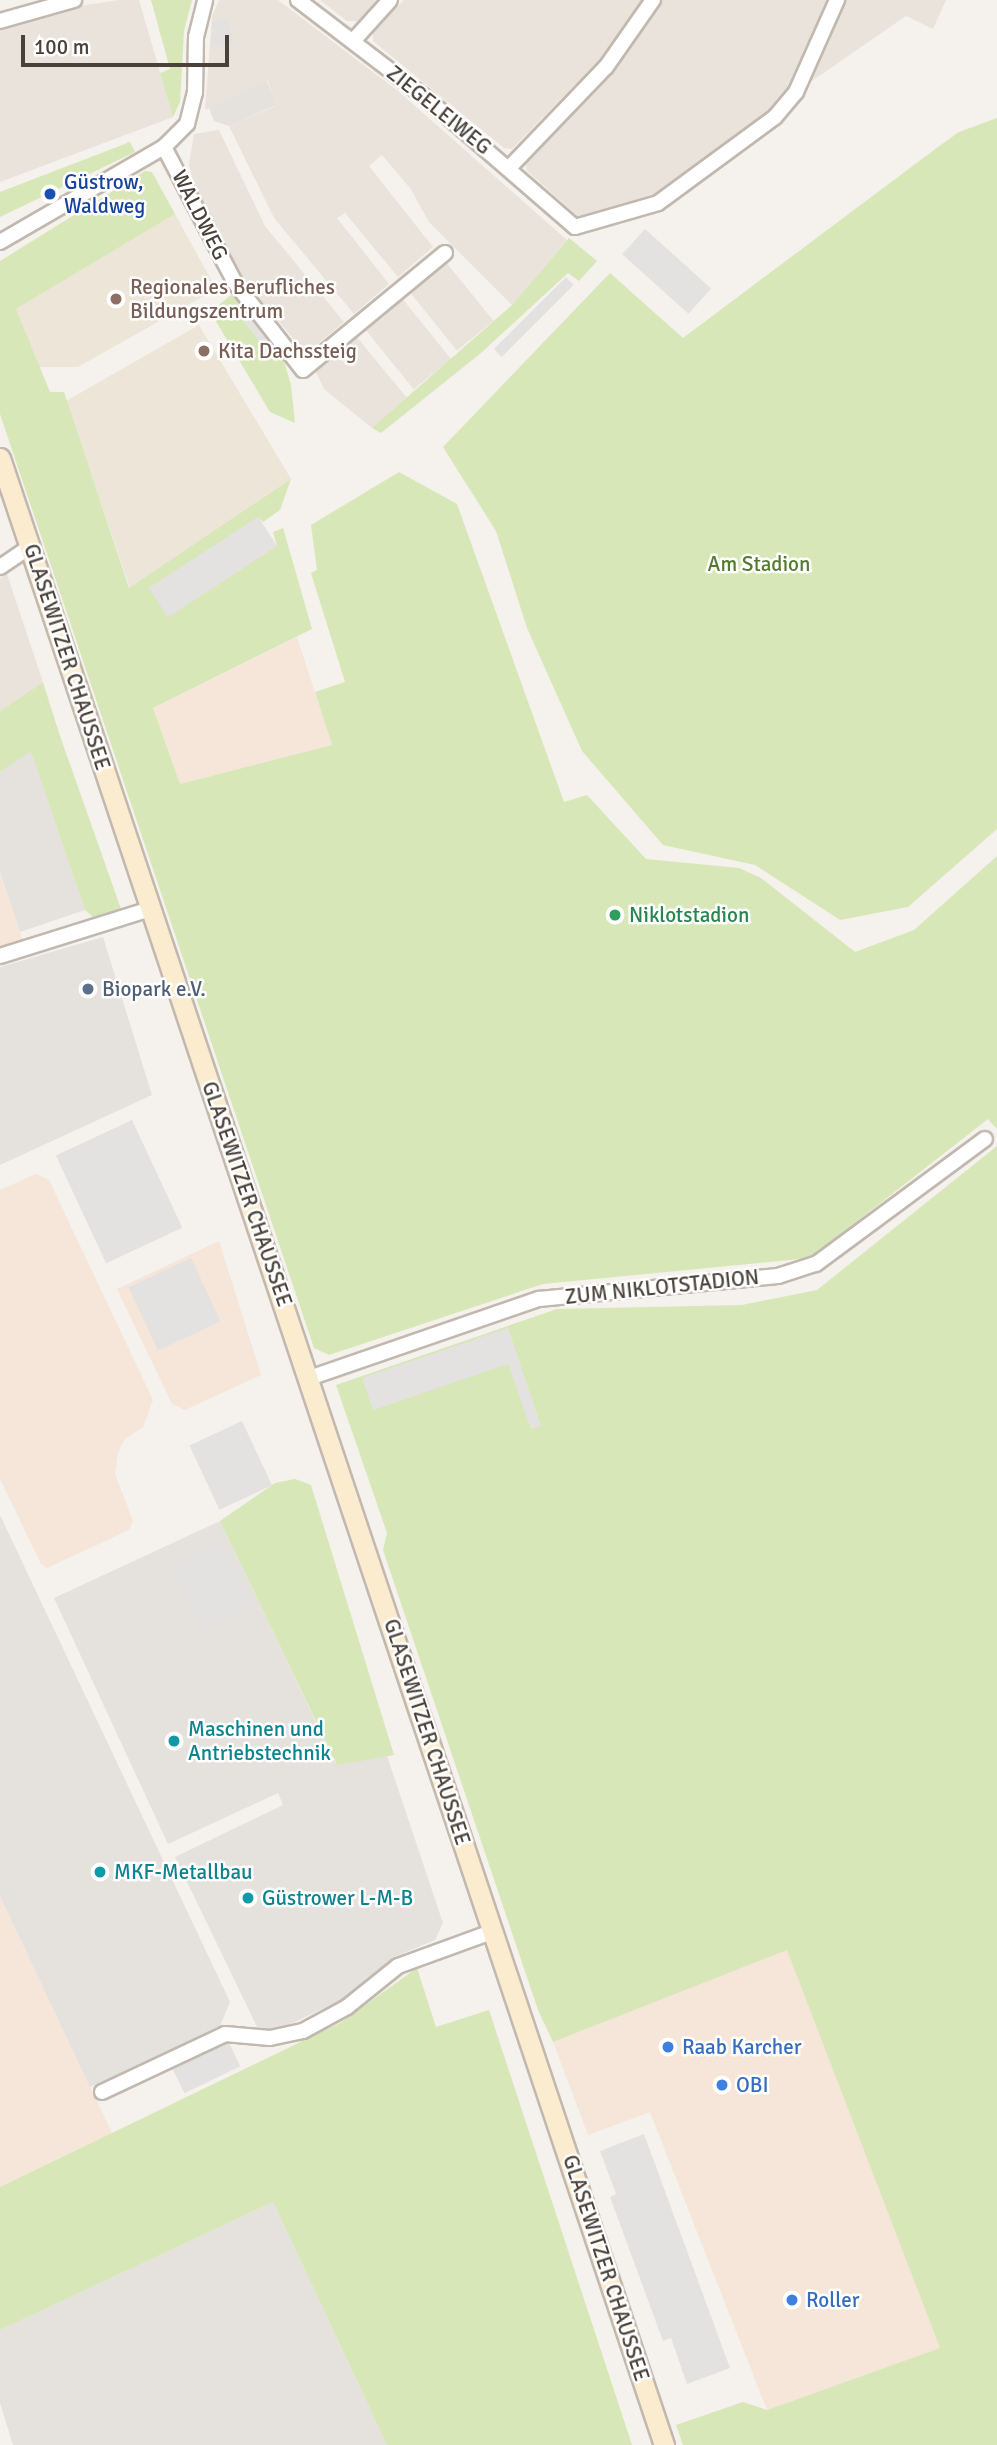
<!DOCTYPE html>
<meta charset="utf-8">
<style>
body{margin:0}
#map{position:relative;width:997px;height:2445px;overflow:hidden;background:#f5f1ec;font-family:Signika,sans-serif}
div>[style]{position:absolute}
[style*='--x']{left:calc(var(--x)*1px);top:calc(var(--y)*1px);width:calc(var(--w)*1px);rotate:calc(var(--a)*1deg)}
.residential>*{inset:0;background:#e9e3db;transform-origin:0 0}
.commercial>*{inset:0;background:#f5e6d9}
.industrial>*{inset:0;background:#e5e1dd}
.education>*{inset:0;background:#ede5d7}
.green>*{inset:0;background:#d7e7b8}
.parking>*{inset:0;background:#e4e2e0;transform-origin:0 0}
.roads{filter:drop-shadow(2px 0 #c1b8af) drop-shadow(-2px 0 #c1b8af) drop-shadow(0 2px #c1b8af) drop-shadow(0 -2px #c1b8af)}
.street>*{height:14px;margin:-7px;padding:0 7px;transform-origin:7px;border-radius:7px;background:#fff}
.secondary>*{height:19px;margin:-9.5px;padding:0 9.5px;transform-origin:9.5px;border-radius:9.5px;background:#fceccf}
.dots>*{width:19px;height:19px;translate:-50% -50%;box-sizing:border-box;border:4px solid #fff;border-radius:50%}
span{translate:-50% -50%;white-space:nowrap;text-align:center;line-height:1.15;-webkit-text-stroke:5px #fff;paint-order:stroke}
.street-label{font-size:21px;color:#4a423a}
.transit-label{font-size:21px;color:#164399}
.left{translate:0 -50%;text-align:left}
.education-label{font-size:21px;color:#785e54}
.park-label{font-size:21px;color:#547a2f}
.leisure-label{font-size:21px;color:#27864d}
.service-label{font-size:21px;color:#4e5e75}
.culture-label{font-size:21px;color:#0d838f}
.shop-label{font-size:21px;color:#366cbe}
.scale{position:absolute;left:21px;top:35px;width:208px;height:32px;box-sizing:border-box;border:4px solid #4a423a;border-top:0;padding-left:9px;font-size:21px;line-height:24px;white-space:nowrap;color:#4a423a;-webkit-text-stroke:5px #fff;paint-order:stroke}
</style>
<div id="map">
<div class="residential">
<div style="clip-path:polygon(119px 0,139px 0,173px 117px,0 182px,0 28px,73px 7px)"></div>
<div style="clip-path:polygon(219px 0,278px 0,398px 91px,567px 240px,512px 305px,429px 222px,410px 188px,382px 155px,369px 166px,433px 247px,398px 277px,345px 213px,337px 218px,389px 284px,354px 314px,274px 218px,229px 126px,275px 106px,268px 81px,205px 110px,212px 17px)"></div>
<div style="clip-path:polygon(320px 0,377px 0,358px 21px,347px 21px)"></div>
<div style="clip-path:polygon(404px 0,643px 0,599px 60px,512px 149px,504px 148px,373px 41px,373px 32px)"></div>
<div style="clip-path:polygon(663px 0,830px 0,790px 91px,778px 107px,651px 197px,580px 218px,527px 171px,526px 164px,609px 76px)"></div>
<div style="clip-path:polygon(845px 0,946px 0,933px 29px,906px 16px,809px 83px)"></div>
<div style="clip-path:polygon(219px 130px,265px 226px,344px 322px,306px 354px,241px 276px,194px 186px,189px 164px,194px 134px)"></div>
<div style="left:445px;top:261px;width:77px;height:47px;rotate:51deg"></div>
<div style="left:400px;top:296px;width:81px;height:48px;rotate:51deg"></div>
<div style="clip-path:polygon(355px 335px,407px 398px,372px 428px,324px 389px,314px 368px)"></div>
<div style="clip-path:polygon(7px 574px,43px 682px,0 711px,0 579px)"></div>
</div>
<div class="commercial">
<div style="clip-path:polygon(297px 637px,332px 745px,180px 784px,153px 708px)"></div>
<div style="clip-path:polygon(0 873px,23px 941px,0 948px)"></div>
<div style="clip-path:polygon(36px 1174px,49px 1180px,153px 1400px,143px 1427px,124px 1440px,118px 1453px,115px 1474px,133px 1521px,129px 1530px,47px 1568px,41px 1564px,0 1479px,0 1190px)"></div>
<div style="clip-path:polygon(219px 1241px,261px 1375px,185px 1410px,172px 1404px,117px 1289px)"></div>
<div style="clip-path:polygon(0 1896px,112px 2133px,0 2187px)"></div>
<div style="clip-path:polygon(787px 1949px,940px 2348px,767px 2410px,650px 2112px,588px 2135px,553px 2042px)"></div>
</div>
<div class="industrial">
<div style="clip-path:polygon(267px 81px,276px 105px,229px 126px,214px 121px,209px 108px)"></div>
<div style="clip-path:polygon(31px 750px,85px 910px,20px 932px,0 872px,0 772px)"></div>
<div style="clip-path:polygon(103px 937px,152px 1095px,0 1165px,0 967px)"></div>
<div style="clip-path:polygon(0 1515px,230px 2002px,220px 2026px,90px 2087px,0 1896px)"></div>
<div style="clip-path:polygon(220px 1521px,336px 1764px,387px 1756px,443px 1923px,435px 1940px,394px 1957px,349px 1996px,280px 2029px,259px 2031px,175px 1857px,283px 1805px,278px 1793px,168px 1844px,54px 1598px)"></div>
<div style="clip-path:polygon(273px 2202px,387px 2445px,13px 2445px,0 2403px,0 2330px)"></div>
</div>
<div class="education">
<div style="clip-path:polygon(175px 214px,216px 289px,78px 367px,39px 367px,16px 309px)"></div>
<div style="clip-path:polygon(199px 325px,291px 479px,130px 588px,66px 401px)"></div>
</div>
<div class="green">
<div style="clip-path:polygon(151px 0,192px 0,184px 31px,180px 102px,173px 117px,160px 73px,170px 69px)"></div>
<div style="clip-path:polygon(997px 118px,997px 829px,908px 907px,840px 920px,755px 865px,663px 845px,582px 751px,527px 628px,496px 531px,443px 447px,610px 273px,683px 338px,938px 147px,959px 132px)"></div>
<div style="clip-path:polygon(130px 142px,135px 152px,0 217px,0 192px)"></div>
<div style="clip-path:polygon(145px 171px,152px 172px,175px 214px,16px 309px,50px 392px,64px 392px,129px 588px,291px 479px,280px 510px,263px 522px,258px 517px,277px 546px,273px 532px,283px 528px,312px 629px,153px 708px,180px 784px,332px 745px,315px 692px,345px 682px,311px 573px,317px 570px,311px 525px,399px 472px,457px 504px,564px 802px,587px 795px,646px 859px,739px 868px,761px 878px,855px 952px,914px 930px,997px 856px,997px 1129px,988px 1119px,810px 1258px,543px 1284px,329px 1355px,314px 1348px,0 414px,0 261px)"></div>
<div style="clip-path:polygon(569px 238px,597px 261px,579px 281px,568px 273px,481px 353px,381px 433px,372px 428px,512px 305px)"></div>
<div style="clip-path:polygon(231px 295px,242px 302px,234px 309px,272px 356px,281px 351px,291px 385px,295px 423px,270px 412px,214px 318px,215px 308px)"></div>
<div style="clip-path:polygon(43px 682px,59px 733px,121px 909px,93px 917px,85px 910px,31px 751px,0 772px,0 711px)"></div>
<div style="clip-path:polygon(997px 1146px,997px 2445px,683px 2445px,676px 2425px,743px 2402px,767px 2410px,940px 2348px,787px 1950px,553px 2042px,538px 2010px,383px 1550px,387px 1533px,336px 1385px,557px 1309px,742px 1305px,817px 1290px)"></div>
<div style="clip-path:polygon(295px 1479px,311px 1485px,394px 1755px,337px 1765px,220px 1521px,275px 1483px)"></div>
<div style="clip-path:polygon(417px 1968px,436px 2027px,489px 2010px,632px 2445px,387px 2445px,273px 2202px,0 2330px,0 2187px,340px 2023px)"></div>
</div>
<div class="parking">
<div style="clip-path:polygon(227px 18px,234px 43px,210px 49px,213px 22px)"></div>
<div style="left:645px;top:229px;width:89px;height:34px;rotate:42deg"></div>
<div style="left:566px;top:277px;width:11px;height:102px;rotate:45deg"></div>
<div style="left:243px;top:302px;width:61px;height:11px;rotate:52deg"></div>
<div style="left:258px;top:517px;width:35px;height:130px;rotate:57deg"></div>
<div style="left:132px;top:1120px;width:119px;height:84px;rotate:65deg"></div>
<div style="left:191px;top:1258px;width:70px;height:69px;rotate:65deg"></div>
<div style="clip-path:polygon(508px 1328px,541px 1426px,531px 1429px,508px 1364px,373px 1410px,362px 1378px)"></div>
<div style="left:242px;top:1421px;width:71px;height:58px;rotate:65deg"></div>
<div style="left:224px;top:1542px;width:70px;height:57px;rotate:65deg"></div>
<div style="left:228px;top:2041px;width:28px;height:62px;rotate:64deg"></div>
<div style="clip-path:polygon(644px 2134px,730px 2368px,687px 2384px,671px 2338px,663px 2341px,610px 2197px,616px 2194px,600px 2151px)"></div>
</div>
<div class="roads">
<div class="street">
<div style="--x:298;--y:0;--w:161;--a:37.4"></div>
<div style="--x:426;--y:98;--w:197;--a:40.9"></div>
<div style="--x:575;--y:227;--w:86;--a:-16.1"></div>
<div style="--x:658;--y:203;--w:145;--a:-36.3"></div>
<div style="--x:775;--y:117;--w:33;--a:-50"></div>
<div style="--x:796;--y:92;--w:101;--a:-66"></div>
<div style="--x:0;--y:21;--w:77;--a:-15.8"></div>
<div style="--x:353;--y:41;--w:55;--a:-47.9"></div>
<div style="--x:164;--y:147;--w:153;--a:62.4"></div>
<div style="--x:235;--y:283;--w:110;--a:52"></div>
<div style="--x:303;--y:370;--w:184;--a:-39.5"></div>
<div style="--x:509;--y:168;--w:140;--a:-46.2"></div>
<div style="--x:606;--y:67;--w:82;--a:-55"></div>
<div style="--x:0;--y:242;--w:190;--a:-30.1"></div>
<div style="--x:164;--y:147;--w:33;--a:-45"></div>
<div style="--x:187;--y:124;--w:32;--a:-76"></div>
<div style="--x:195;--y:93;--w:56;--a:-89"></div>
<div style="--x:196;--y:37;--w:38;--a:-76"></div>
<div style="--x:0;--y:567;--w:37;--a:-34"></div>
<div style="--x:0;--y:956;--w:157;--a:-17.4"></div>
<div style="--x:309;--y:1378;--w:243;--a:-19"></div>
<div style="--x:539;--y:1299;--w:240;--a:-5.5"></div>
<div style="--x:778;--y:1276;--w:40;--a:-18"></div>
<div style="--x:816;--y:1264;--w:210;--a:-36.5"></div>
<div style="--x:102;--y:2092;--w:136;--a:-25.2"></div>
<div style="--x:225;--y:2034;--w:45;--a:5.1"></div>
<div style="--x:270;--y:2038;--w:34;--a:-12"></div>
<div style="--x:303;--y:2031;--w:50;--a:-28.6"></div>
<div style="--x:347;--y:2007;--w:65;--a:-38.8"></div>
<div style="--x:398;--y:1966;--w:102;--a:-20"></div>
</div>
<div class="secondary">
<div style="--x:0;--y:458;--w:2095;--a:71.52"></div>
</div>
</div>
<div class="dots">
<div style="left:50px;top:194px;background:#1a4fb4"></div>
<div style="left:116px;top:299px;background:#8d6e63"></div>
<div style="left:204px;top:351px;background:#8d6e63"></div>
<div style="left:615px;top:915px;background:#2e9e5b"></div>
<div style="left:88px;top:989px;background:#5c6f8a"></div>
<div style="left:174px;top:1741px;background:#0f9aa8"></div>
<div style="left:100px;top:1872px;background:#0f9aa8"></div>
<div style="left:248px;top:1898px;background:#0f9aa8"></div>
<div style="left:668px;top:2047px;background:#3f7fe0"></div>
<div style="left:722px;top:2085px;background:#3f7fe0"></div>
<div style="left:792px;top:2300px;background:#3f7fe0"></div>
</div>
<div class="street-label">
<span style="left:439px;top:110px;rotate:39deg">ZIEGELEIWEG</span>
<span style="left:200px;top:215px;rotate:63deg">WALDWEG</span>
<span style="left:67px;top:657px;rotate:72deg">GLASEWITZER CHAUSSEE</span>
<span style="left:247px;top:1194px;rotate:71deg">GLASEWITZER CHAUSSEE</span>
<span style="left:662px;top:1287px;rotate:-6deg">ZUM NIKLOTSTADION</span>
<span style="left:427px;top:1732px;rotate:72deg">GLASEWITZER CHAUSSEE</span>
<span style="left:606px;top:2268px;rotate:72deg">GLASEWITZER CHAUSSEE</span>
</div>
<div class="transit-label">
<span class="left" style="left:64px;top:194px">Güstrow,<br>Waldweg</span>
</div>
<div class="education-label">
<span class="left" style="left:130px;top:299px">Regionales Berufliches<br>Bildungszentrum</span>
<span class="left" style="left:218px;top:351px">Kita Dachssteig</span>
</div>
<div class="park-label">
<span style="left:759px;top:564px">Am Stadion</span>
</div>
<div class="leisure-label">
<span class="left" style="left:629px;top:915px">Niklotstadion</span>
</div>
<div class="service-label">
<span class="left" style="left:102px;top:989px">Biopark e.V.</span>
</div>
<div class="culture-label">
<span class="left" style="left:188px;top:1741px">Maschinen und<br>Antriebstechnik</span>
<span class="left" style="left:114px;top:1872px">MKF-Metallbau</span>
<span class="left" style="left:262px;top:1898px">Güstrower L-M-B</span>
</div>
<div class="shop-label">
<span class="left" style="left:682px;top:2047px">Raab Karcher</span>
<span class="left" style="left:736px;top:2085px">OBI</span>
<span class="left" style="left:806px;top:2300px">Roller</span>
</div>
<div class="scale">100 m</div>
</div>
